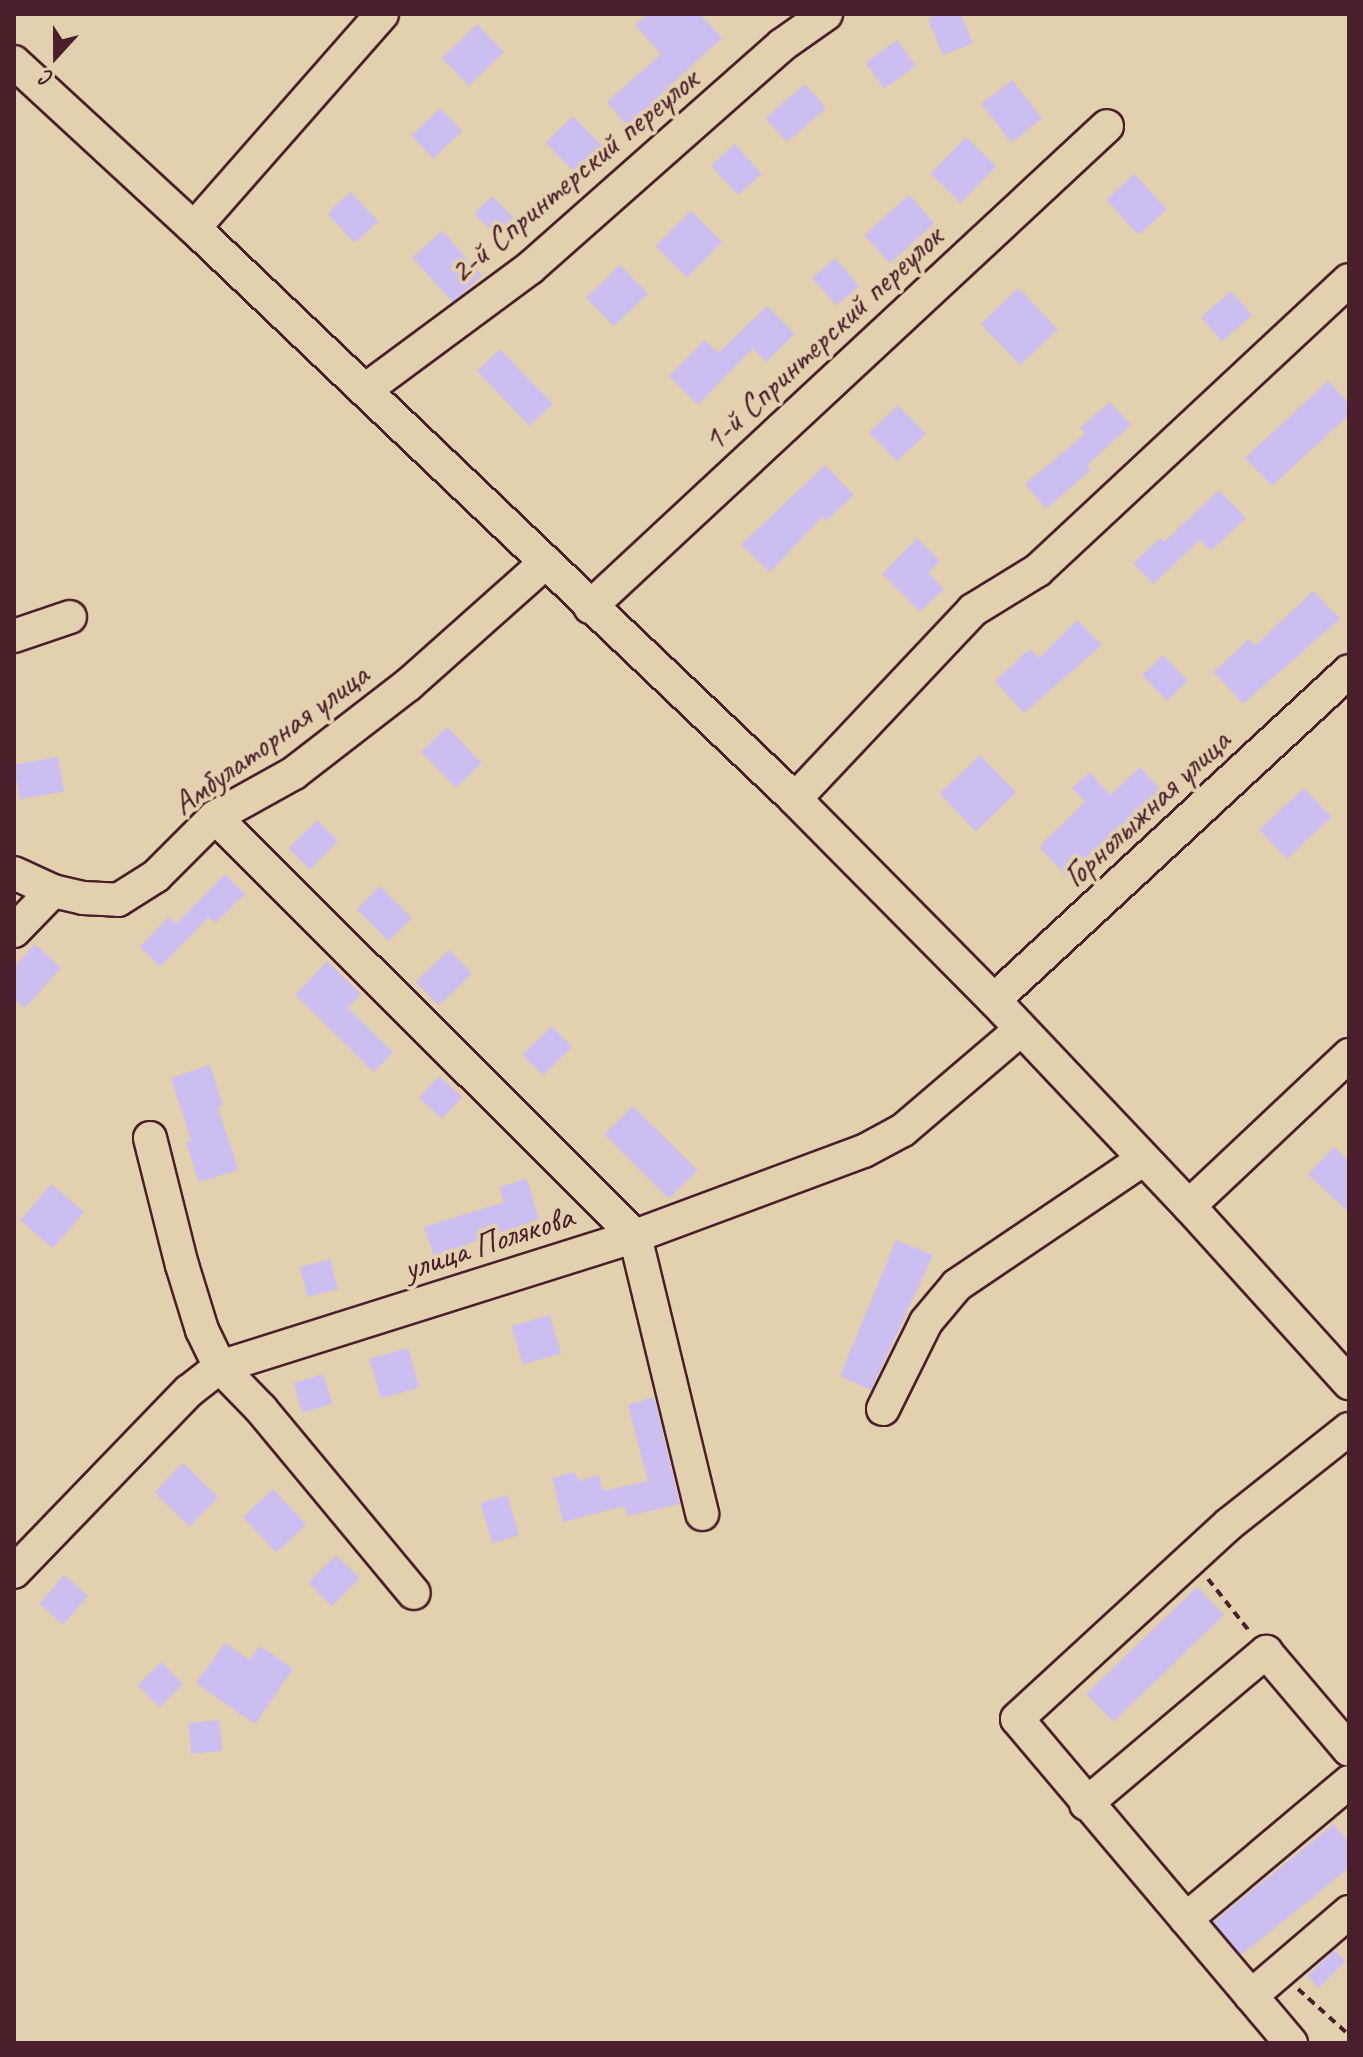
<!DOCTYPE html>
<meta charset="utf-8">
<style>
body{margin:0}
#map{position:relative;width:1363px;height:2057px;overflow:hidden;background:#e3d0ae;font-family:Caveat,sans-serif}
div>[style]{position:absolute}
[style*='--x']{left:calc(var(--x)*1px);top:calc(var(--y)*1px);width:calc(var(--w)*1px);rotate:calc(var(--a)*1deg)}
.building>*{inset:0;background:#ccbef0;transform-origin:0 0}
.path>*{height:4px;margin-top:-2px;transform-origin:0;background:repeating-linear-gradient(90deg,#4a1f2b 0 8px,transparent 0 14px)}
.roads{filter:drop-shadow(2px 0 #4a1f2b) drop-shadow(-2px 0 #4a1f2b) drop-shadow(0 2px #4a1f2b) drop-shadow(0 -2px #4a1f2b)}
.minor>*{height:32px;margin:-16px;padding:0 16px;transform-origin:16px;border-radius:16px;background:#e3d0ae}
span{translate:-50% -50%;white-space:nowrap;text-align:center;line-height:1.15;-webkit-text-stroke:8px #e3d0ae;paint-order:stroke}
.street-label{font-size:34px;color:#4a1f2b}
.frame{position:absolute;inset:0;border:16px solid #4a1f2b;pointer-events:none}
.north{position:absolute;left:16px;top:16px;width:80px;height:80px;-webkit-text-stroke:6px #e3d0ae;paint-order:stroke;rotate:201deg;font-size:22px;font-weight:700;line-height:32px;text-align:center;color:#4a1f2b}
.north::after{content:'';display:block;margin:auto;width:28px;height:36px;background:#4a1f2b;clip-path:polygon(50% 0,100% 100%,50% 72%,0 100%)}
</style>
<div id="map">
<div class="building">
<div style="clip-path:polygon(647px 14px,700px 14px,722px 38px,659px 96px,663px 100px,630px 129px,607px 102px,661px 54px,635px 25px)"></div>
<div style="clip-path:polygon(939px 14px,961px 14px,973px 43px,943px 55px,928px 19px)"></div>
<div style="left:477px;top:24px;width:39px;height:49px;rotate:46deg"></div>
<div style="left:897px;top:40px;width:32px;height:39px;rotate:54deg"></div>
<div style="left:1012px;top:80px;width:49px;height:39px;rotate:52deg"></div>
<div style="left:805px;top:84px;width:32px;height:52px;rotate:49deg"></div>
<div style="left:440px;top:108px;width:32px;height:40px;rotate:46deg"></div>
<div style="left:573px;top:116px;width:46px;height:38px;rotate:46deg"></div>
<div style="left:966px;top:137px;width:42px;height:51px;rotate:44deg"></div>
<div style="left:735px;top:144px;width:40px;height:32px;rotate:48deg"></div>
<div style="left:1134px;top:174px;width:48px;height:38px;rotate:47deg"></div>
<div style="left:351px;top:192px;width:40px;height:32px;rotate:47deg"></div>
<div style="left:909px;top:195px;width:38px;height:60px;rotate:48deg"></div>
<div style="left:492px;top:196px;width:31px;height:25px;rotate:45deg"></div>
<div style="left:691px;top:211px;width:44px;height:50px;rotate:45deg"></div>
<div style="left:442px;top:231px;width:60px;height:40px;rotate:48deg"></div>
<div style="left:835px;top:258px;width:37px;height:30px;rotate:49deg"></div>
<div style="left:620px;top:265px;width:40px;height:47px;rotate:46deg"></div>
<div style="left:1018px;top:288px;width:57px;height:52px;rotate:46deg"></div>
<div style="left:1231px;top:291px;width:32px;height:40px;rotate:49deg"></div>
<div style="clip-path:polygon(767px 306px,795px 334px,766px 362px,753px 348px,698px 405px,669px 376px,705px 340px,718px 353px)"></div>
<div style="left:500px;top:349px;width:76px;height:32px;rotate:46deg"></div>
<div style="clip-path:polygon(1328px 381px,1349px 403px,1349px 415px,1272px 486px,1245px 458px)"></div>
<div style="clip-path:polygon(1110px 402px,1131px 425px,1087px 465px,1091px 470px,1046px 509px,1025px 484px,1085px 434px,1080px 428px)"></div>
<div style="left:898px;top:405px;width:40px;height:40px;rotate:46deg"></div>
<div style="clip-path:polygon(825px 465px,854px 495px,826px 521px,822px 517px,770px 572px,741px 545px)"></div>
<div style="clip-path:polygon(1219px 490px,1246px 518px,1211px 551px,1200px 540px,1153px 584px,1133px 563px,1160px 538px,1164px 542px)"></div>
<div style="clip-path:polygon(917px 538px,940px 561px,928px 573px,944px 589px,920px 612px,882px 574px)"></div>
<div style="clip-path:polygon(1313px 591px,1340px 619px,1243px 704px,1214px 672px,1249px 639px,1255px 646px)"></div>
<div style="clip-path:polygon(1077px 620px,1102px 645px,1024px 713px,995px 681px,1030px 649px,1039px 658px)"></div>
<div style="left:1163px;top:655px;width:36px;height:29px;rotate:46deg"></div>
<div style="left:447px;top:727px;width:50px;height:36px;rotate:46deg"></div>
<div style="left:980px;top:755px;width:52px;height:56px;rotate:46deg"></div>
<div style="left:58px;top:757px;width:35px;height:45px;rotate:80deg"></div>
<div style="clip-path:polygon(1140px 767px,1161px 790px,1066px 876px,1039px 847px,1085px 802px,1072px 788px,1090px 772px,1110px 795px)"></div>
<div style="left:1304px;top:788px;width:40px;height:61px;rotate:47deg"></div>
<div style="left:317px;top:820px;width:30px;height:40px;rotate:45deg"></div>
<div style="clip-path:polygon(225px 874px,245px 894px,215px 923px,209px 917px,160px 967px,140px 947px,169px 917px,176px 924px)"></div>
<div style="left:380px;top:886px;width:45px;height:33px;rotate:45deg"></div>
<div style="clip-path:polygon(35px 944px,61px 968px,25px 1008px,14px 999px,14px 967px)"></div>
<div style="left:449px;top:950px;width:33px;height:46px;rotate:46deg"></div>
<div style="clip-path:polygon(327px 961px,361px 994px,348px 1008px,393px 1052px,374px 1072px,295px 995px)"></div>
<div style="left:552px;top:1026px;width:29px;height:41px;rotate:46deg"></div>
<div style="clip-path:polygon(210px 1065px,223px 1105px,218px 1107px,238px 1170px,199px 1182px,186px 1142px,191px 1141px,171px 1078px)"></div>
<div style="left:439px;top:1076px;width:31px;height:30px;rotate:42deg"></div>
<div style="left:633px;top:1106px;width:91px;height:40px;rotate:45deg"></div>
<div style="clip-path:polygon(1334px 1147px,1349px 1161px,1349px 1213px,1308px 1174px)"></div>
<div style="clip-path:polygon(527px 1179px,539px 1219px,434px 1256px,424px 1227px,504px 1202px,500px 1187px)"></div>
<div style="left:51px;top:1184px;width:43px;height:48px;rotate:40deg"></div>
<div style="clip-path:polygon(896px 1240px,933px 1255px,871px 1390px,840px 1376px)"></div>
<div style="left:330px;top:1259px;width:31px;height:31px;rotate:75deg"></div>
<div style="left:550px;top:1315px;width:40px;height:40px;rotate:74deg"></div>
<div style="left:408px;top:1348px;width:41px;height:40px;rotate:74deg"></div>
<div style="left:323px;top:1374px;width:31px;height:31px;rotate:73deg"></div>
<div style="clip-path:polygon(654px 1397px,680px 1504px,627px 1516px,625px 1506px,563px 1522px,552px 1478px,575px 1472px,578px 1481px,599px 1475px,603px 1491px,648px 1481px,628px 1405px)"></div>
<div style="left:183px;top:1463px;width:49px;height:41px;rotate:44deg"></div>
<div style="left:273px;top:1489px;width:49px;height:41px;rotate:47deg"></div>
<div style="left:507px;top:1495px;width:42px;height:28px;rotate:73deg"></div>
<div style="left:336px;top:1555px;width:33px;height:39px;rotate:45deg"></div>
<div style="left:64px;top:1575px;width:32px;height:38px;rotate:41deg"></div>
<div style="left:1197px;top:1587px;width:39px;height:154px;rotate:46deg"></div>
<div style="clip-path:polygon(225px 1643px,250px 1660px,260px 1646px,293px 1669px,255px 1724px,196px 1683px)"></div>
<div style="left:161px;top:1662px;width:31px;height:33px;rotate:45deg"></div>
<div style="left:219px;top:1720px;width:31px;height:31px;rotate:84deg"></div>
<div style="clip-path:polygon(1334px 1824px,1349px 1843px,1349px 1868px,1241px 1955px,1213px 1922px)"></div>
<div style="left:1334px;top:1950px;width:16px;height:38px;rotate:45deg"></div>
</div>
<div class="path">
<div style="--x:1208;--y:1579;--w:68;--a:51.6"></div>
<div style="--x:1298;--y:1989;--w:69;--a:42"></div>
</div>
<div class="roads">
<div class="minor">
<div style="--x:14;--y:62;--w:245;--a:42.7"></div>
<div style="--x:194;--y:228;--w:829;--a:43.53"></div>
<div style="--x:795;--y:799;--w:283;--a:45.3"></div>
<div style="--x:994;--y:1000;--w:284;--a:46.6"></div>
<div style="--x:1189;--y:1206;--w:239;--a:47.9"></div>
<div style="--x:194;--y:228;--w:285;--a:-48.7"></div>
<div style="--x:365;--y:390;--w:205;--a:-36.5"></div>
<div style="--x:530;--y:268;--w:337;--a:-41.5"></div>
<div style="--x:782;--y:45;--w:54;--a:-35.2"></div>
<div style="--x:590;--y:607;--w:706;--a:-42.93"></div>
<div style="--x:14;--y:636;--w:59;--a:-18.7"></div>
<div style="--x:795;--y:799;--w:260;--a:-46.7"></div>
<div style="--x:973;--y:610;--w:76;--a:-31.6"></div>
<div style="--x:1038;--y:570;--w:425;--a:-43"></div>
<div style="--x:215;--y:817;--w:593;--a:44.93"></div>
<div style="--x:635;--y:1236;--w:286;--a:76.4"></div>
<div style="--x:14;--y:873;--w:43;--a:24.8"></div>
<div style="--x:53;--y:891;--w:31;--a:13"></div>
<div style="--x:83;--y:898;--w:35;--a:3"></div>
<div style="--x:118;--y:900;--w:45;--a:-32.3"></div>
<div style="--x:156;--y:876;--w:83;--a:-45"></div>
<div style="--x:215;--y:817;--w:90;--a:-29.1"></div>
<div style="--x:294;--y:773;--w:144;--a:-37.7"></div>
<div style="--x:408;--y:685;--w:183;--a:-41.7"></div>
<div style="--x:14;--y:931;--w:56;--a:-45.7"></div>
<div style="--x:994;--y:1000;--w:484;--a:-42.8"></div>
<div style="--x:150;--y:1138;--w:131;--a:75.9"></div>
<div style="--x:182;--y:1265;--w:68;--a:72.9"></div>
<div style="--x:202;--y:1330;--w:41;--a:64.1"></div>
<div style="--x:220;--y:1367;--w:59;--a:45.7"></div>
<div style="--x:261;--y:1409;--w:239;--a:50.3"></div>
<div style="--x:1189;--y:1206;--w:220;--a:-43.3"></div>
<div style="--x:883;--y:1409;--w:97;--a:-63.7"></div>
<div style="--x:926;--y:1322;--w:48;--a:-50"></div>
<div style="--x:957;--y:1285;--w:223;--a:-34"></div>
<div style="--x:14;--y:1572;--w:252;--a:-46"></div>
<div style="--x:189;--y:1391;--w:39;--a:-38"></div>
<div style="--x:220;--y:1367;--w:435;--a:-17.5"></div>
<div style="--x:635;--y:1236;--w:244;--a:-20.4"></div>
<div style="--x:864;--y:1151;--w:44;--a:-28.3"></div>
<div style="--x:903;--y:1130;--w:154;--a:-40.5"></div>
<div style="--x:1086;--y:1804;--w:236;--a:-40.2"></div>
<div style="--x:1266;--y:1652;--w:128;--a:49.7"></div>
<div style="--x:1186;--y:1919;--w:213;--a:-40"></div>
<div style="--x:1251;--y:1996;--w:129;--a:-40.6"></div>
<div style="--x:1291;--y:2043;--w:424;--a:-130.2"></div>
<div style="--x:1017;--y:1719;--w:288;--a:-42.6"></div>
<div style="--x:1229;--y:1524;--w:153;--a:-38.4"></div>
</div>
</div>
<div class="street-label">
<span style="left:573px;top:175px;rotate:-40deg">2-й Спринтерский переулок</span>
<span style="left:822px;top:338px;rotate:-43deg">1-й Спринтерский переулок</span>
<span style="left:270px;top:739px;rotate:-36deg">Амбулаторная улица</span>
<span style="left:1146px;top:808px;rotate:-43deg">Горнолыжная улица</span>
<span style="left:488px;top:1242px;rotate:-18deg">улица Полякова</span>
</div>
<div class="frame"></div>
<div class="north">С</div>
</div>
